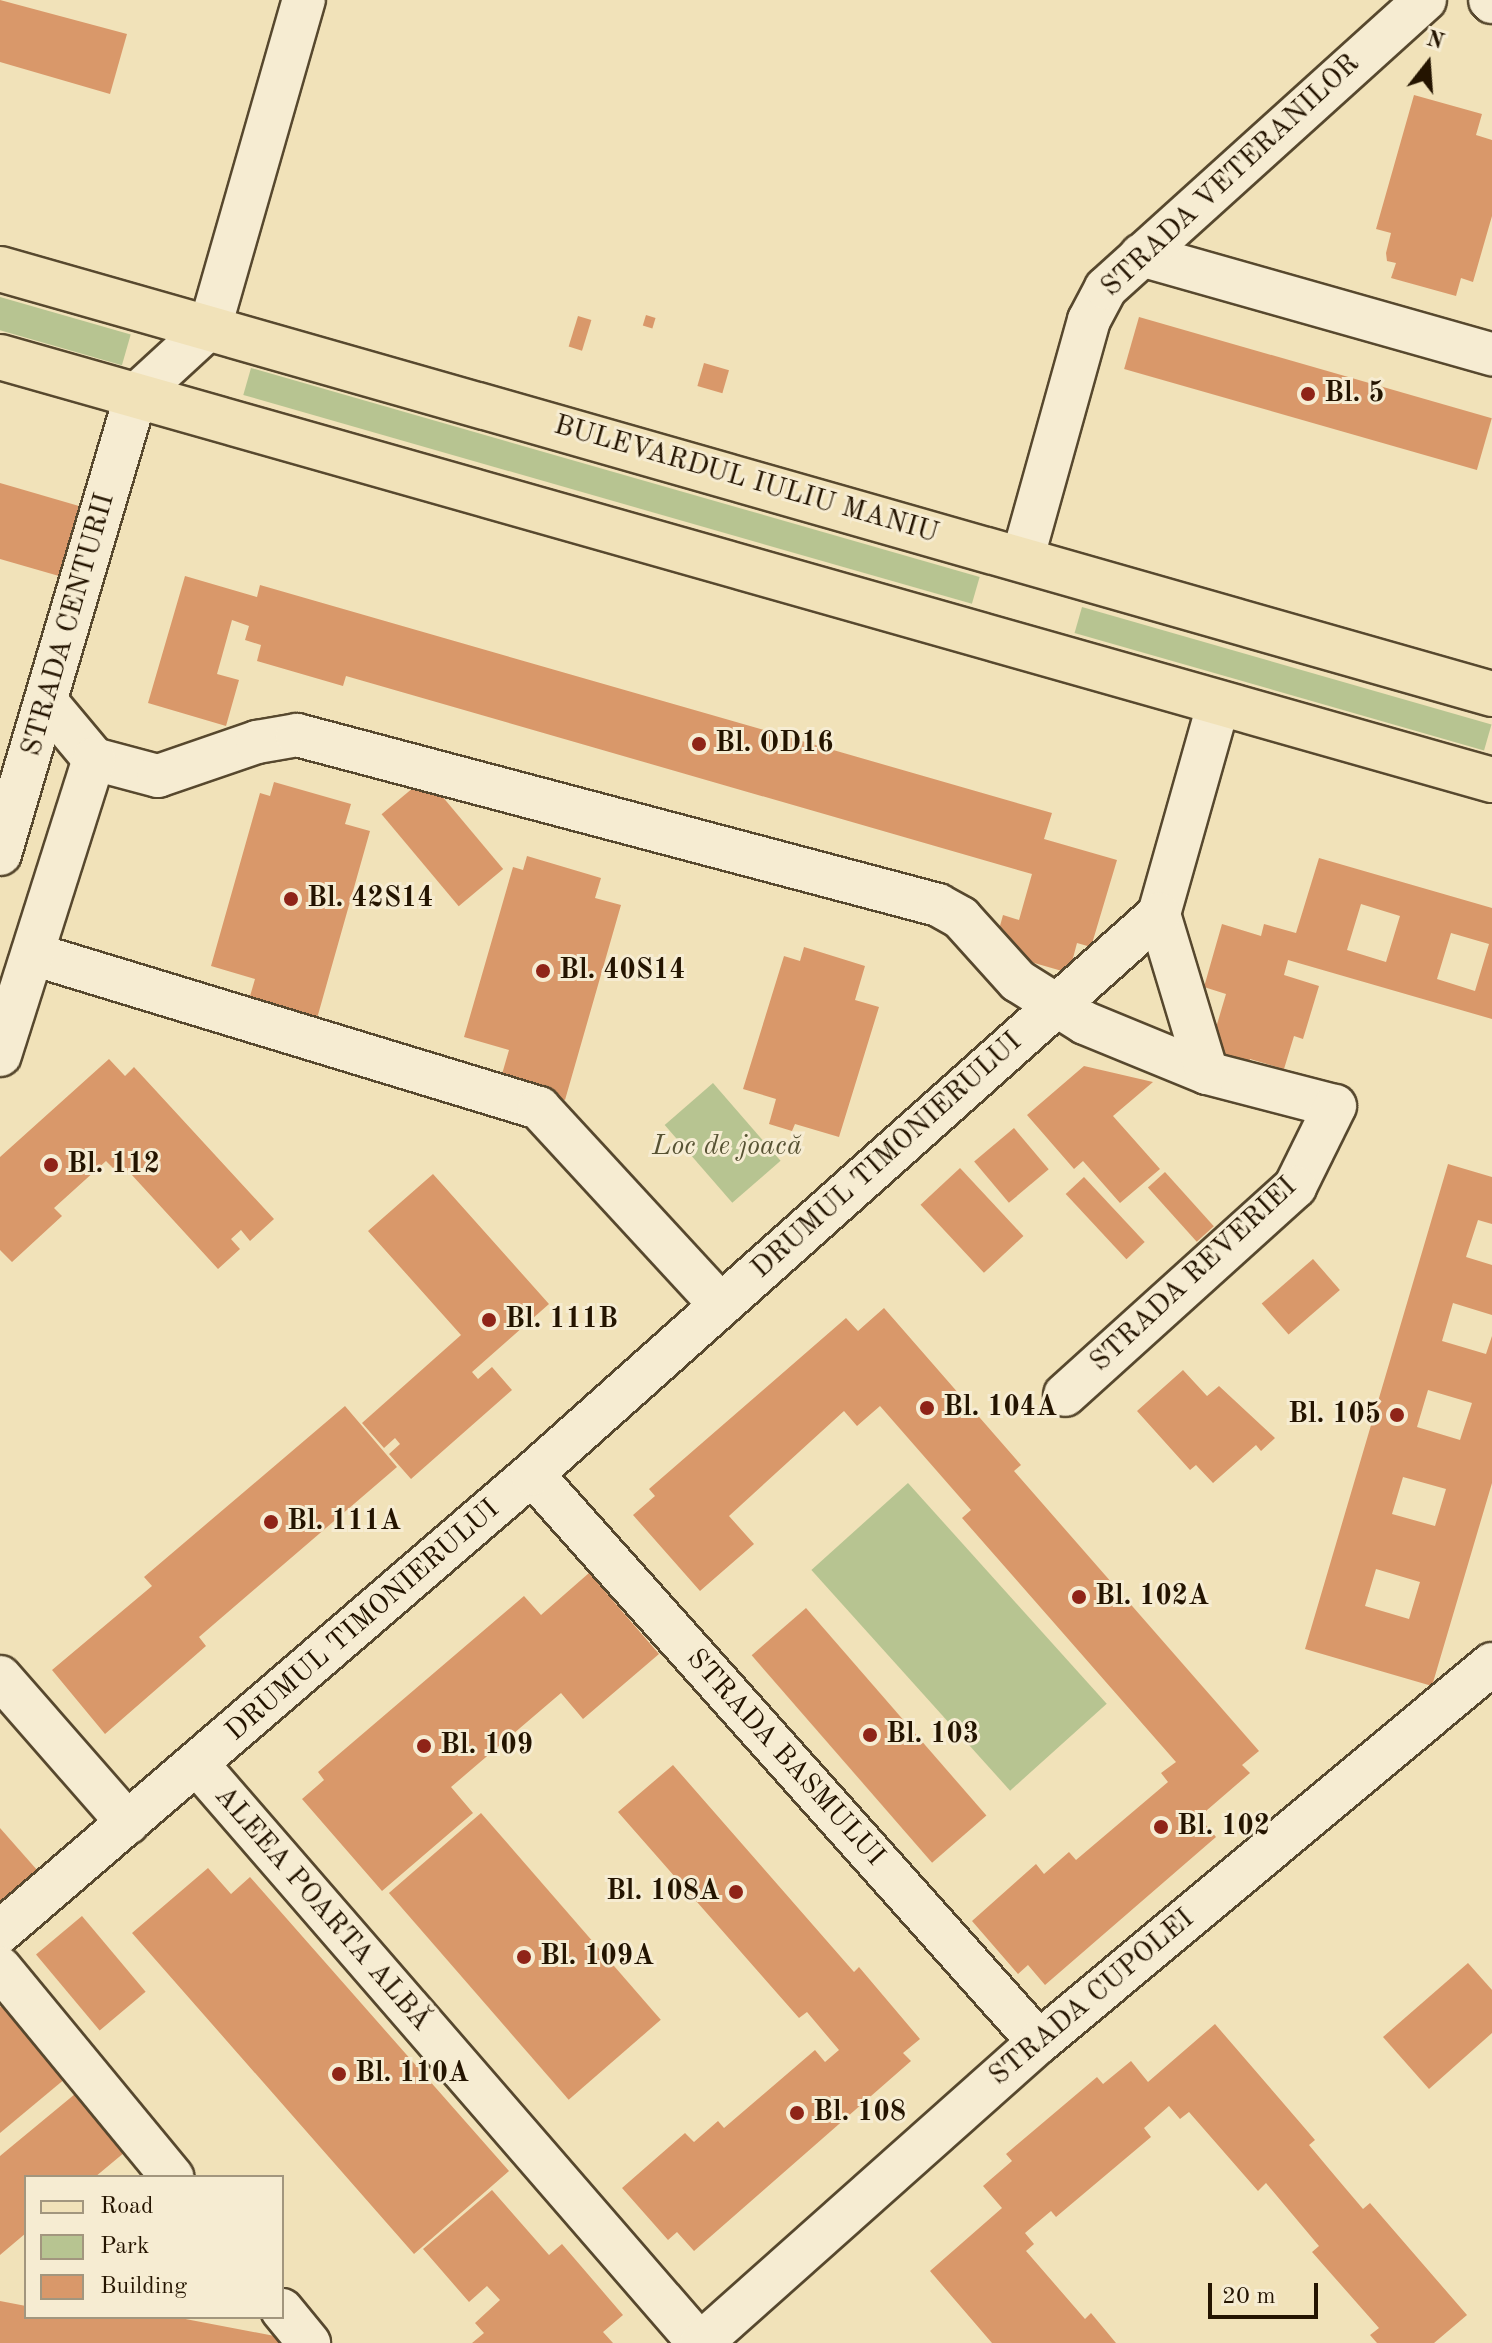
<!DOCTYPE html>
<meta charset="utf-8">
<style>
body{margin:0}
#map{position:relative;width:1492px;height:2343px;overflow:hidden;background:#f1e2b9;font-family:"Old Standard TT",serif}
div>[style]{position:absolute}
[style*='--x']{left:calc(var(--x)*1px);top:calc(var(--y)*1px);width:calc(var(--w)*1px);rotate:calc(var(--a)*1deg)}
.green>*{inset:0;background:#b7c491;transform-origin:0 0}
.building>*{inset:0;background:#d9986a;transform-origin:0 0}
.roads{filter:drop-shadow(2px 0 #57482e) drop-shadow(-2px 0 #57482e) drop-shadow(0 2px #57482e) drop-shadow(0 -2px #57482e)}
.minor>*{height:42px;margin:-21px;padding:0 21px;transform-origin:21px;border-radius:21px;background:#f6ecd2}
.major>*{height:44px;margin:-22px;padding:0 22px;transform-origin:22px;border-radius:22px;background:#f1e2b9}
.dots>*{width:22px;height:22px;translate:-50% -50%;box-sizing:border-box;border:4px solid #f6ecd2;border-radius:50%}
span{translate:-50% -50%;white-space:nowrap;text-align:center;line-height:1.15;-webkit-text-stroke:6px #f6ecd2;paint-order:stroke}
.street-label{font-size:28px;color:#241400}
.poi-label{font-size:28px;color:#241400;font-weight:700}
.left{translate:0 -50%;text-align:left}
.right{translate:-100% -50%;text-align:right}
.park-label{font-size:28px;color:#575233;font-style:italic}
.legend{position:absolute;left:24px;top:2175px;width:260px;height:144px;box-sizing:border-box;background:#f6ecd2;border:2px solid #a2967e;margin:0;padding:10px 14px;list-style:none;font-size:24px;color:#241400}
.legend li{display:flex;align-items:center;gap:16px;height:40px}
.legend b{width:40px;border:2px solid #a2967e}
.north{position:absolute;left:1388px;top:24px;width:80px;height:80px;-webkit-text-stroke:6px #f6ecd2;paint-order:stroke;rotate:17deg;font-size:22px;font-weight:700;line-height:32px;text-align:center;color:#241400}
.north::after{content:'';display:block;margin:auto;width:28px;height:36px;background:#241400;clip-path:polygon(50% 0,100% 100%,50% 72%,0 100%)}
.scale{position:absolute;left:1208px;top:2283px;width:110px;height:36px;box-sizing:border-box;border:4px solid #241400;border-top:0;padding-left:10px;font-size:24px;line-height:28px;white-space:nowrap;color:#241400;-webkit-text-stroke:6px #f6ecd2;paint-order:stroke}
</style>
<div id="map">
<div class="green">
<div style="left:0;top:297px;width:136px;height:32px;rotate:16deg"></div>
<div style="left:251px;top:368px;width:758px;height:28px;rotate:16deg"></div>
<div style="left:1082px;top:607px;width:426px;height:27px;rotate:16deg"></div>
<div style="left:713px;top:1083px;width:103px;height:64px;rotate:49deg"></div>
<div style="left:908px;top:1483px;width:297px;height:130px;rotate:48deg"></div>
</div>
<div class="building">
<div style="clip-path:polygon(0 0,127px 34px,110px 94px,0 62px)"></div>
<div style="clip-path:polygon(1414px 95px,1482px 114px,1476px 135px,1492px 140px,1492px 216px,1473px 282px,1461px 278px,1456px 296px,1391px 278px,1396px 263px,1387px 261px,1386px 253px,1391px 233px,1376px 229px)"></div>
<div style="left:646px;top:315px;width:10px;height:11px;rotate:17deg"></div>
<div style="left:578px;top:316px;width:14px;height:32px;rotate:17deg"></div>
<div style="left:1139px;top:317px;width:367px;height:54px;rotate:16deg"></div>
<div style="left:704px;top:363px;width:26px;height:24px;rotate:16deg"></div>
<div style="clip-path:polygon(0 483px,79px 506px,59px 576px,0 559px)"></div>
<div style="clip-path:polygon(185px 576px,257px 597px,260px 585px,1052px 813px,1044px 839px,1117px 860px,1091px 947px,1077px 943px,1069px 973px,993px 951px,1003px 915px,1019px 920px,1032px 874px,346px 676px,343px 686px,257px 661px,261px 645px,245px 640px,249px 626px,232px 620px,217px 674px,239px 680px,226px 726px,148px 703px)"></div>
<div style="left:426px;top:777px;width:120px;height:58px;rotate:50deg"></div>
<div style="clip-path:polygon(274px 782px,351px 804px,345px 824px,370px 831px,314px 1029px,246px 1010px,255px 979px,211px 966px,260px 793px,270px 796px)"></div>
<div style="clip-path:polygon(527px 856px,601px 878px,595px 898px,621px 905px,565px 1100px,500px 1081px,509px 1050px,464px 1037px,513px 867px,523px 870px)"></div>
<div style="clip-path:polygon(evenodd,1319px 858px,1492px 908px,1492px 1019px,1288px 960px,1284px 975px,1319px 986px,1303px 1039px,1294px 1036px,1284px 1069px,1250px 1059px,1247px 1070px,1207px 1058px,1226px 994px,1204px 987px,1222px 924px,1261px 936px,1264px 924px,1296px 933px,1319px 858px,1361px 904px,1400px 916px,1386px 962px,1347px 950px,1361px 904px,1319px 858px,1451px 933px,1489px 944px,1475px 991px,1437px 979px,1451px 933px)"></div>
<div style="clip-path:polygon(804px 947px,865px 966px,855px 1000px,879px 1007px,839px 1137px,795px 1124px,792px 1131px,769px 1124px,776px 1099px,743px 1089px,784px 956px,800px 961px)"></div>
<div style="clip-path:polygon(109px 1059px,125px 1076px,134px 1067px,274px 1219px,250px 1241px,241px 1230px,231px 1239px,240px 1249px,218px 1269px,120px 1162px,113px 1168px,106px 1161px,54px 1208px,62px 1216px,12px 1262px,0 1250px,0 1157px)"></div>
<div style="clip-path:polygon(1084px 1066px,1153px 1082px,1113px 1116px,1160px 1169px,1120px 1203px,1083px 1161px,1074px 1169px,1027px 1115px)"></div>
<div style="left:1014px;top:1128px;width:54px;height:52px;rotate:50deg"></div>
<div style="clip-path:polygon(evenodd,1448px 1164px,1492px 1177px,1492px 1224px,1478px 1220px,1466px 1257px,1492px 1265px,1492px 1315px,1453px 1303px,1442px 1341px,1486px 1354px,1492px 1336px,1492px 1483px,1432px 1686px,1305px 1649px,1448px 1164px,1428px 1390px,1472px 1403px,1460px 1440px,1417px 1427px,1428px 1390px,1448px 1164px,1403px 1477px,1446px 1489px,1435px 1526px,1392px 1514px,1403px 1477px,1448px 1164px,1376px 1569px,1420px 1582px,1409px 1619px,1365px 1606px,1376px 1569px)"></div>
<div style="left:960px;top:1168px;width:93px;height:54px;rotate:47deg"></div>
<div style="left:1165px;top:1172px;width:73px;height:23px;rotate:48deg"></div>
<div style="clip-path:polygon(433px 1174px,549px 1304px,472px 1372px,478px 1379px,492px 1367px,512px 1390px,411px 1479px,389px 1454px,400px 1444px,395px 1438px,384px 1448px,362px 1423px,461px 1335px,368px 1231px)"></div>
<div style="left:1084px;top:1177px;width:89px;height:25px;rotate:47deg"></div>
<div style="left:1313px;top:1259px;width:41px;height:68px;rotate:49deg"></div>
<div style="clip-path:polygon(884px 1308px,1021px 1465px,1014px 1471px,1259px 1751px,1242px 1765px,1250px 1773px,1199px 1817px,1216px 1837px,1045px 1985px,1028px 1965px,1018px 1974px,972px 1921px,1036px 1864px,1044px 1874px,1069px 1852px,1076px 1860px,1168px 1782px,1161px 1773px,1176px 1762px,962px 1518px,971px 1510px,880px 1406px,857px 1426px,844px 1411px,729px 1516px,754px 1544px,700px 1591px,633px 1515px,655px 1496px,649px 1489px,846px 1318px,858px 1331px)"></div>
<div style="clip-path:polygon(1183px 1370px,1207px 1396px,1219px 1386px,1275px 1438px,1261px 1451px,1256px 1445px,1213px 1483px,1196px 1465px,1190px 1470px,1137px 1411px)"></div>
<div style="clip-path:polygon(345px 1406px,397px 1467px,199px 1637px,206px 1646px,105px 1734px,52px 1670px,152px 1586px,144px 1577px)"></div>
<div style="clip-path:polygon(589px 1573px,659px 1654px,583px 1719px,561px 1693px,451px 1787px,473px 1813px,382px 1891px,302px 1799px,324px 1780px,318px 1772px,524px 1596px,541px 1615px)"></div>
<div style="left:806px;top:1608px;width:275px;height:72px;rotate:49deg"></div>
<div style="clip-path:polygon(673px 1765px,854px 1972px,859px 1967px,920px 2039px,903px 2053px,911px 2061px,694px 2251px,677px 2232px,668px 2240px,622px 2188px,685px 2133px,694px 2142px,718px 2121px,724px 2128px,815px 2050px,825px 2062px,839px 2050px,807px 2012px,799px 2018px,618px 1812px)"></div>
<div style="left:481px;top:1813px;width:274px;height:122px;rotate:49deg"></div>
<div style="clip-path:polygon(0 1828px,45px 1879px,0 1918px)"></div>
<div style="clip-path:polygon(208px 1868px,231px 1894px,250px 1877px,509px 2171px,414px 2254px,132px 1933px)"></div>
<div style="left:82px;top:1916px;width:99px;height:60px;rotate:50deg"></div>
<div style="clip-path:polygon(1468px 1963px,1492px 1990px,1492px 2033px,1429px 2089px,1383px 2037px)"></div>
<div style="clip-path:polygon(9px 1999px,72px 2073px,0 2133px,0 2007px)"></div>
<div style="clip-path:polygon(1215px 2024px,1315px 2140px,1309px 2145px,1335px 2176px,1363px 2209px,1370px 2203px,1467px 2315px,1434px 2343px,1377px 2343px,1370px 2335px,1379px 2328px,1312px 2252px,1319px 2246px,1266px 2183px,1258px 2191px,1189px 2112px,1180px 2119px,1169px 2106px,1144px 2128px,1151px 2137px,1056px 2217px,1051px 2211px,1025px 2233px,1034px 2244px,1026px 2251px,1085px 2319px,1091px 2313px,1116px 2343px,992px 2343px,930px 2271px,1002px 2208px,983px 2186px,1012px 2161px,1006px 2154px,1097px 2077px,1103px 2084px,1131px 2061px,1148px 2082px)"></div>
<div style="clip-path:polygon(75px 2094px,125px 2152px,95px 2177px,26px 2177px,26px 2233px,0 2255px,0 2156px)"></div>
<div style="clip-path:polygon(492px 2190px,549px 2255px,562px 2244px,623px 2315px,603px 2332px,613px 2343px,472px 2343px,484px 2333px,475px 2323px,500px 2300px,487px 2286px,469px 2302px,423px 2249px)"></div>
<div style="clip-path:polygon(0 2301px,26px 2306px,26px 2317px,175px 2317px,285px 2338px,284px 2343px,0 2343px)"></div>
</div>
<div class="roads">
<div class="minor">
<div style="--x:1490;--y:0;--w:3;--a:45"></div>
<div style="--x:1141;--y:255;--w:365;--a:15.8"></div>
<div style="--x:1022;--y:560;--w:249;--a:-74.4"></div>
<div style="--x:1089;--y:320;--w:36;--a:-62"></div>
<div style="--x:1106;--y:288;--w:430;--a:-42.1"></div>
<div style="--x:48;--y:704;--w:72;--a:50.1"></div>
<div style="--x:94;--y:759;--w:66;--a:14.9"></div>
<div style="--x:158;--y:776;--w:105;--a:-19"></div>
<div style="--x:257;--y:742;--w:41;--a:-9.9"></div>
<div style="--x:297;--y:735;--w:663;--a:14.85"></div>
<div style="--x:938;--y:905;--w:26;--a:29"></div>
<div style="--x:961;--y:918;--w:85;--a:47.9"></div>
<div style="--x:1018;--y:981;--w:79;--a:32.1"></div>
<div style="--x:1085;--y:1023;--w:132;--a:22.3"></div>
<div style="--x:1207;--y:1073;--w:132;--a:14.5"></div>
<div style="--x:1335;--y:1106;--w:90;--a:116.3"></div>
<div style="--x:1295;--y:1187;--w:310;--a:137.9"></div>
<div style="--x:0;--y:854;--w:479;--a:-73.5"></div>
<div style="--x:136;--y:395;--w:100;--a:-42.6"></div>
<div style="--x:210;--y:327;--w:340;--a:-74"></div>
<div style="--x:1159;--y:914;--w:220;--a:-74.2"></div>
<div style="--x:1159;--y:914;--w:166;--a:73.2"></div>
<div style="--x:36;--y:955;--w:526;--a:16.92"></div>
<div style="--x:539;--y:1108;--w:268;--a:47.3"></div>
<div style="--x:0;--y:1055;--w:311;--a:-72.4"></div>
<div style="--x:532;--y:1474;--w:761;--a:48.25"></div>
<div style="--x:0;--y:1677;--w:194;--a:48.8"></div>
<div style="--x:198;--y:1765;--w:765;--a:49.08"></div>
<div style="--x:0;--y:1932;--w:702;--a:-40.73"></div>
<div style="--x:532;--y:1474;--w:841;--a:-41.77"></div>
<div style="--x:0;--y:1968;--w:271;--a:50.5"></div>
<div style="--x:282;--y:2310;--w:43;--a:50.7"></div>
<div style="--x:701;--y:2343;--w:453;--a:-41.7"></div>
<div style="--x:1039;--y:2042;--w:590;--a:-39.84"></div>
</div>
<div class="major">
<div style="--x:0;--y:269;--w:1551;--a:15.9"></div>
<div style="--x:0;--y:357;--w:1551;--a:15.83"></div>
</div>
</div>
<div class="dots">
<div style="left:1308px;top:394px;background:#8f2418"></div>
<div style="left:699px;top:744px;background:#8f2418"></div>
<div style="left:291px;top:899px;background:#8f2418"></div>
<div style="left:543px;top:971px;background:#8f2418"></div>
<div style="left:51px;top:1165px;background:#8f2418"></div>
<div style="left:489px;top:1320px;background:#8f2418"></div>
<div style="left:927px;top:1408px;background:#8f2418"></div>
<div style="left:1397px;top:1415px;background:#8f2418"></div>
<div style="left:271px;top:1522px;background:#8f2418"></div>
<div style="left:1079px;top:1597px;background:#8f2418"></div>
<div style="left:870px;top:1735px;background:#8f2418"></div>
<div style="left:424px;top:1746px;background:#8f2418"></div>
<div style="left:1161px;top:1827px;background:#8f2418"></div>
<div style="left:736px;top:1892px;background:#8f2418"></div>
<div style="left:524px;top:1957px;background:#8f2418"></div>
<div style="left:339px;top:2074px;background:#8f2418"></div>
<div style="left:797px;top:2113px;background:#8f2418"></div>
</div>
<div class="street-label">
<span style="left:1231px;top:176px;rotate:-43deg">STRADA VETERANILOR</span>
<span style="left:746px;top:480px;rotate:16deg">BULEVARDUL IULIU MANIU</span>
<span style="left:69px;top:625px;rotate:-74deg">STRADA CENTURII</span>
<span style="left:887px;top:1156px;rotate:-42deg">DRUMUL TIMONIERULUI</span>
<span style="left:1194px;top:1275px;rotate:-43deg">STRADA REVERIEI</span>
<span style="left:363px;top:1621px;rotate:-41deg">DRUMUL TIMONIERULUI</span>
<span style="left:785px;top:1758px;rotate:48deg">STRADA BASMULUI</span>
<span style="left:322px;top:1909px;rotate:49deg">ALEEA POARTA ALBĂ</span>
<span style="left:1092px;top:1998px;rotate:-40deg">STRADA CUPOLEI</span>
</div>
<div class="poi-label">
<span class="left" style="left:1324px;top:394px">Bl. 5</span>
<span class="left" style="left:715px;top:744px">Bl. OD16</span>
<span class="left" style="left:307px;top:899px">Bl. 42S14</span>
<span class="left" style="left:559px;top:971px">Bl. 40S14</span>
<span class="left" style="left:67px;top:1165px">Bl. 112</span>
<span class="left" style="left:505px;top:1320px">Bl. 111B</span>
<span class="left" style="left:943px;top:1408px">Bl. 104A</span>
<span class="right" style="left:1381px;top:1415px">Bl. 105</span>
<span class="left" style="left:287px;top:1522px">Bl. 111A</span>
<span class="left" style="left:1095px;top:1597px">Bl. 102A</span>
<span class="left" style="left:886px;top:1735px">Bl. 103</span>
<span class="left" style="left:440px;top:1746px">Bl. 109</span>
<span class="left" style="left:1177px;top:1827px">Bl. 102</span>
<span class="right" style="left:720px;top:1892px">Bl. 108A</span>
<span class="left" style="left:540px;top:1957px">Bl. 109A</span>
<span class="left" style="left:355px;top:2074px">Bl. 110A</span>
<span class="left" style="left:813px;top:2113px">Bl. 108</span>
</div>
<div class="park-label">
<span style="left:727px;top:1147px">Loc de joacă</span>
</div>
<ul class="legend">
<li><b style="height:10px;background:#f1e2b9"></b>Road</li>
<li><b style="height:22px;background:#b7c491"></b>Park</li>
<li><b style="height:22px;background:#d9986a"></b>Building</li>
</ul>
<div class="north">N</div>
<div class="scale">20 m</div>
</div>
